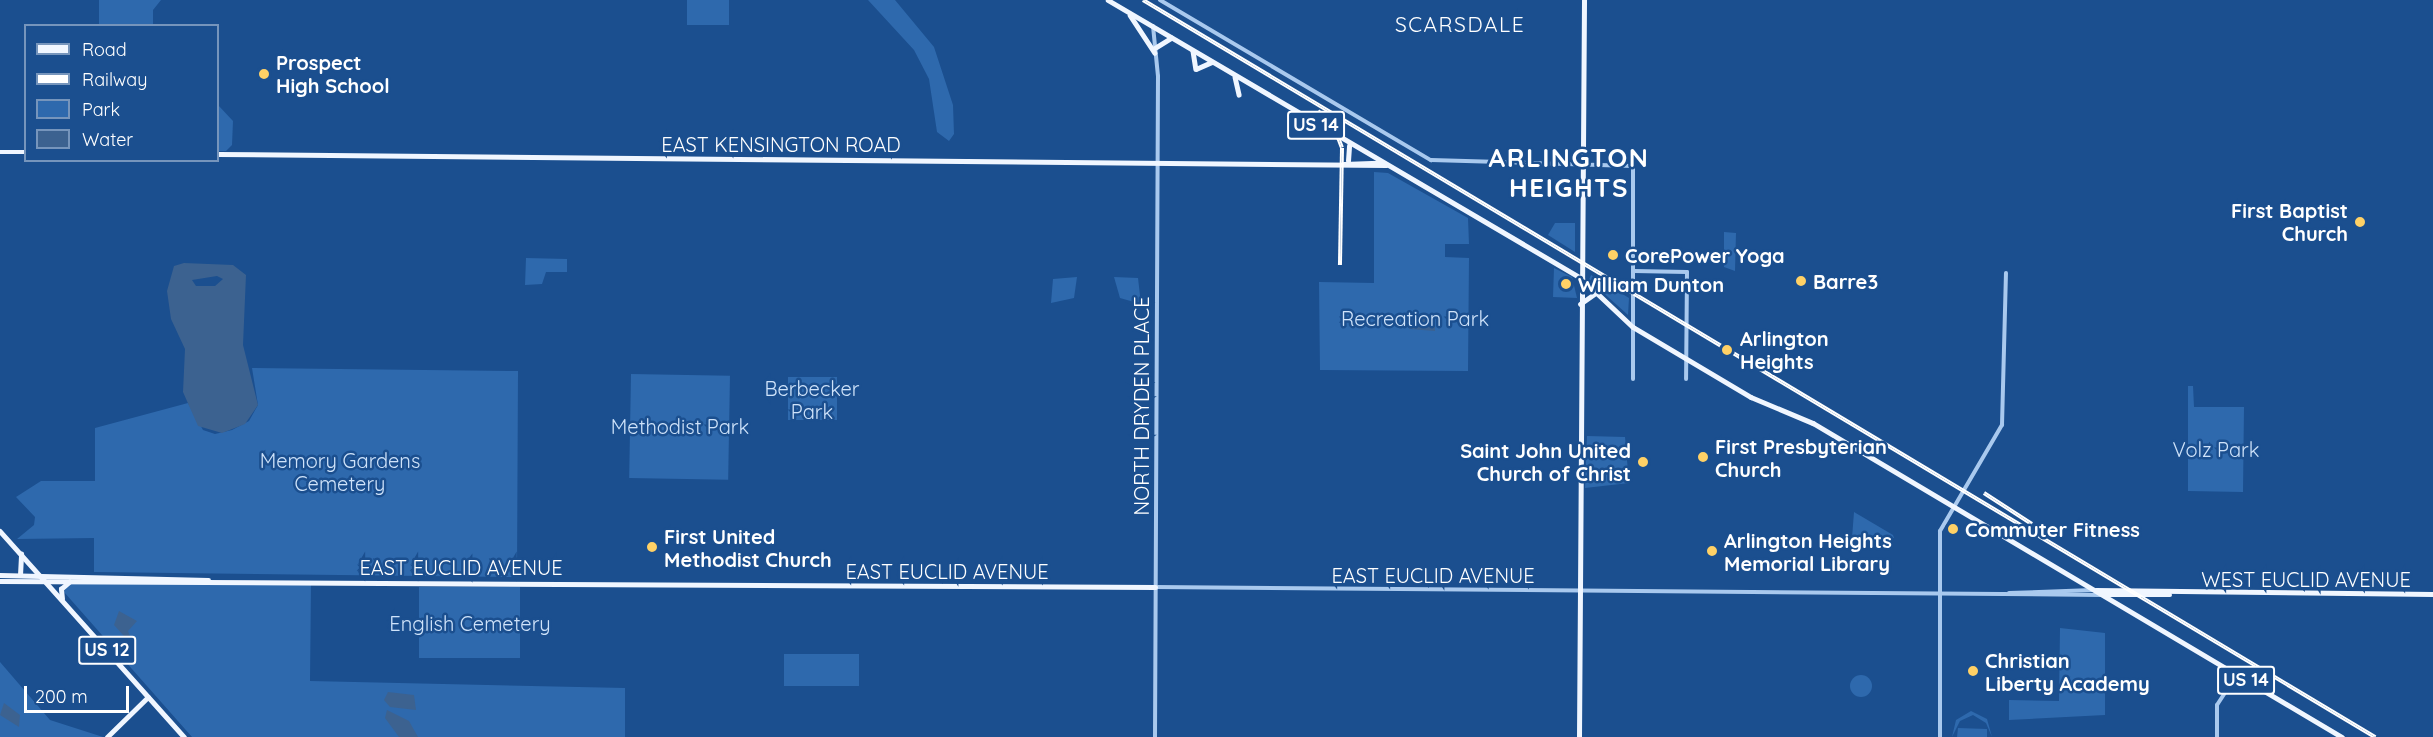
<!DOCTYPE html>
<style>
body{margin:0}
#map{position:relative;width:2433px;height:737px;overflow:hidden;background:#1b4f8f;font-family:Quicksand,sans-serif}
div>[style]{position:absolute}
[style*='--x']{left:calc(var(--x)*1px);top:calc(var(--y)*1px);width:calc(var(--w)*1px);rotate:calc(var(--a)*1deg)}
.green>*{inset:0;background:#2e69ad;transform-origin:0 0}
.round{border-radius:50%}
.water>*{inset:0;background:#3c6290}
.minor>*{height:4px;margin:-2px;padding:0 2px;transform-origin:2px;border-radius:2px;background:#a9c9ee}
.major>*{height:4.5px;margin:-2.25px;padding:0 2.25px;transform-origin:2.25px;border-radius:2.25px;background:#f0f6ff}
.rail>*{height:4px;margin-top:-2px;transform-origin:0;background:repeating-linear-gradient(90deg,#1b4f8f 0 4.5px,#fff 0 9px);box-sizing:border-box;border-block:2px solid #fff}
.dots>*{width:16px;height:16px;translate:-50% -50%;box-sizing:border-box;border:3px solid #1b4f8f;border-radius:50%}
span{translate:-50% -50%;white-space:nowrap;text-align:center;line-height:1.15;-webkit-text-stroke:5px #1b4f8f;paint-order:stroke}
.shield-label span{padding:2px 4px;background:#1b4f8f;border:2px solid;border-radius:4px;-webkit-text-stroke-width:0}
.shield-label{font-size:18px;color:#fff;font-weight:700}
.poi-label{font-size:20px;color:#fff;font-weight:700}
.left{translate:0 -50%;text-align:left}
.right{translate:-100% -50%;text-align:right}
.street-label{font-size:20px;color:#fff}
.park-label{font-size:20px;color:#cfe3fa}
.neighbourhood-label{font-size:21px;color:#fff;letter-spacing:1.5px}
.district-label{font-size:26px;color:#fff;font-weight:700;letter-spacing:1.5px}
.legend{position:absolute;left:24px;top:24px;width:195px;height:138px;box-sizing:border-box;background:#1b4f8f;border:2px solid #7695bc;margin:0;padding:8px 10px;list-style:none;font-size:18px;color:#fff}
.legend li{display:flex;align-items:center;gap:12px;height:30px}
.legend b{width:30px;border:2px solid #7695bc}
.scale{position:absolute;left:24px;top:686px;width:105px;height:27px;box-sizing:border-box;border:3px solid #fff;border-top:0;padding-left:8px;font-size:18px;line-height:21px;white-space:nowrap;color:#fff;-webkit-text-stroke:4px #1b4f8f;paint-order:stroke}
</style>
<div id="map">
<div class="green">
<div style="clip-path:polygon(99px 0,161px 0,153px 10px,153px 26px,99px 25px)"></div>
<div style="left:687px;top:0;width:42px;height:25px"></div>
<div style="clip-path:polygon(868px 0,895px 0,934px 47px,953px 105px,954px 134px,949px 141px,937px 132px,929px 79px,914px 50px)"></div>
<div style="clip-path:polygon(218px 105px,233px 121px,232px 145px,226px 151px,218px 151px)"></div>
<div style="clip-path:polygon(1374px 172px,1388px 173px,1468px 218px,1469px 244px,1445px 244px,1445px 257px,1469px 258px,1468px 371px,1320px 370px,1319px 282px,1374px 283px)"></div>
<div style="clip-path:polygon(1555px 223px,1575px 223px,1575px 252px,1548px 235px)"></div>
<div style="clip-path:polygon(1724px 232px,1736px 233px,1735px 271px,1724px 267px)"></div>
<div style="clip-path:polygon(526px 258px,567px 259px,567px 272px,546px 272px,542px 284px,525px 285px)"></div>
<div style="clip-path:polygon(1554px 268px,1572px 277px,1577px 298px,1553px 297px)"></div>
<div style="clip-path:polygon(1591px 275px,1629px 298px,1628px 315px,1589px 280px)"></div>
<div style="clip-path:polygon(1077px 277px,1074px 298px,1051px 303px,1053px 279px)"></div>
<div style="clip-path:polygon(1114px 277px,1138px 278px,1141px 304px,1120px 298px)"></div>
<div style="clip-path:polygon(252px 368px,518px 371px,517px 577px,94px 572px,94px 538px,17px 539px,34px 525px,35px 517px,16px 497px,41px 481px,95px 481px,95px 428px,188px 403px,203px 430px,215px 434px,232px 430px,249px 421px,258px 405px)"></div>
<div style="left:631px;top:374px;width:99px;height:104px;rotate:1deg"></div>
<div style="left:788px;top:377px;width:49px;height:43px"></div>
<div style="clip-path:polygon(2188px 386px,2193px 386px,2194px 407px,2244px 407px,2243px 492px,2188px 491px)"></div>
<div style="clip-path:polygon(1587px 436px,1625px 437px,1629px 483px,1585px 488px)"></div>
<div style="clip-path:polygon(1854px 512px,1893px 535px,1894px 538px,1852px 538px)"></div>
<div style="clip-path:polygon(311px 583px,310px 681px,625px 688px,625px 737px,192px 737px,64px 592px,68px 584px)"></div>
<div style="left:419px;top:587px;width:101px;height:71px"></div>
<div style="clip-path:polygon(2060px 628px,2105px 633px,2105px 715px,2009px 720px,2009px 700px,2059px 701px)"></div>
<div style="left:784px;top:654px;width:75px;height:32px"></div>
<div style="clip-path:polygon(0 662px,50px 720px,103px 737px,0 737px)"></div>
<div class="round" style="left:1850px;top:675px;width:22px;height:22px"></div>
<div style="clip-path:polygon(1971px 711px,1987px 719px,1992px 737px,1986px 723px,1973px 715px,1960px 721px,1952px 737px,1956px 720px)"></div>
<div style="clip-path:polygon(1958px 728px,1987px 729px,1987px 737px,1957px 737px)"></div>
</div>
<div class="water">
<div style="clip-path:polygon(evenodd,184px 263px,233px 265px,246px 275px,243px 345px,258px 405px,245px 424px,222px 433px,198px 426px,183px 392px,185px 349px,171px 319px,167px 291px,174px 266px,184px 263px,217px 276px,223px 279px,215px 286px,196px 286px,192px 280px,217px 276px)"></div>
<div style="clip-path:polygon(1435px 316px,1435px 331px,1409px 329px,1409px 318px)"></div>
<div style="clip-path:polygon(119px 611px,137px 621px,128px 631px,134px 647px,114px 625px)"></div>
<div style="clip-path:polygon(388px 692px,414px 695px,416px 710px,390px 707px,384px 700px)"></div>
<div style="clip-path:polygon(4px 703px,20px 715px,19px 727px,0 715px)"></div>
<div style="clip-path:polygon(387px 710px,409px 721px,418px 737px,399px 737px,385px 718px)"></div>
</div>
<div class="minor">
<div style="--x:1160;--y:0;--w:315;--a:30.6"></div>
<div style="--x:1431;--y:160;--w:202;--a:1.7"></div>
<div style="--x:1633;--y:166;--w:213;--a:90"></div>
<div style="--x:1153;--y:26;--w:50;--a:84.3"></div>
<div style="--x:1158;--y:76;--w:661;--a:90.26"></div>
<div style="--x:1634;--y:271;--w:53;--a:1.1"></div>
<div style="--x:1687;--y:272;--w:107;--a:90.5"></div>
<div style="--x:1155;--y:587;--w:947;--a:0.48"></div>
<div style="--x:2009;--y:593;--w:84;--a:-2"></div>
<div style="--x:1940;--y:737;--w:206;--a:-90"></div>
<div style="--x:1940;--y:531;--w:123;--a:-59.7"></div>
<div style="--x:2002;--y:425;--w:152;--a:-88.5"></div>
<div style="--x:2217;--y:737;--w:32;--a:-90"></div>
<div style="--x:2217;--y:705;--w:37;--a:-57"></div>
</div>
<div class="major">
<div style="--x:1108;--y:0;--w:549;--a:30.44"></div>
<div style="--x:1581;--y:278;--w:71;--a:43.3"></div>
<div style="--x:1633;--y:327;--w:137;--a:30.7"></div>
<div style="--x:1751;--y:397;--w:67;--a:22.8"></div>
<div style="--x:1813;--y:423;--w:615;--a:30.69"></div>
<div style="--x:1130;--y:15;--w:45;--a:56.7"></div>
<div style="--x:1155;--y:48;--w:19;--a:-32"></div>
<div style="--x:1193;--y:51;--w:18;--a:81"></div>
<div style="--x:1196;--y:69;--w:17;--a:-24"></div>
<div style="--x:1235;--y:77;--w:18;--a:77"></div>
<div style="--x:0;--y:152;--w:26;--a:0"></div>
<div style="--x:218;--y:154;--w:1168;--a:0.54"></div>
<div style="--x:1348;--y:161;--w:15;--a:-86"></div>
<div style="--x:1344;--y:164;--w:34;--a:-2"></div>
<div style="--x:1580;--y:304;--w:19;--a:-35"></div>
<div style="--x:0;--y:531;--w:276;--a:48.2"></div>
<div style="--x:0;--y:575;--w:208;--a:1.4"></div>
<div style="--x:20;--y:575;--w:21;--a:-87"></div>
<div style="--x:0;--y:581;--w:1155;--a:0.3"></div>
<div style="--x:2096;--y:590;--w:337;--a:0.7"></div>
<div style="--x:2104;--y:595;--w:66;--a:0"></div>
<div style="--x:62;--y:599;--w:10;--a:-96"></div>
<div style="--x:61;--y:589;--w:11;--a:-41"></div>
<div style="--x:107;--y:737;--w:57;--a:-44.3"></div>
<div style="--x:1579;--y:737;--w:737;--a:-89.61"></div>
</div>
<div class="rail">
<div style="--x:1143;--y:0;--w:1436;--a:30.89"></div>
<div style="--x:1318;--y:111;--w:23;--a:45"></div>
<div style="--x:1334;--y:127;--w:22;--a:69"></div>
<div style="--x:1342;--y:148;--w:117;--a:91"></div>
<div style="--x:1984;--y:493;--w:57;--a:32.9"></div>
</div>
<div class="dots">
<div style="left:264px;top:74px;background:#ffd166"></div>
<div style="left:2360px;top:222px;background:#ffd166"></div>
<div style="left:1613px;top:255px;background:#ffd166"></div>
<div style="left:1801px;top:281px;background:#ffd166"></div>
<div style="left:1566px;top:284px;background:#ffd166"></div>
<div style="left:1727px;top:350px;background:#ffd166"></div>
<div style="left:1703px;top:457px;background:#ffd166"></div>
<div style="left:1643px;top:462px;background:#ffd166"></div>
<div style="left:1953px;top:529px;background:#ffd166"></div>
<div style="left:652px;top:547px;background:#ffd166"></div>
<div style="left:1712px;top:551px;background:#ffd166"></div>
<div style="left:1973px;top:671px;background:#ffd166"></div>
</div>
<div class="shield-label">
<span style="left:1316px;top:125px">US 14</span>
<span style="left:107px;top:650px">US 12</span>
<span style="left:2246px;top:680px">US 14</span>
</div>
<div class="poi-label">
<span class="left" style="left:276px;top:74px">Prospect<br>High School</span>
<span class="right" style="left:2348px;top:222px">First Baptist<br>Church</span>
<span class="left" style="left:1625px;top:255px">CorePower Yoga</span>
<span class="left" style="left:1813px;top:281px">Barre3</span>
<span class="left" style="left:1578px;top:284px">William Dunton</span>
<span class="left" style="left:1740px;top:350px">Arlington<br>Heights</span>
<span class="left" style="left:1715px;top:458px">First Presbyterian<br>Church</span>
<span class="right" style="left:1631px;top:462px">Saint John United<br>Church of Christ</span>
<span class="left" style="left:1965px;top:529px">Commuter Fitness</span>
<span class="left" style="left:664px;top:548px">First United<br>Methodist Church</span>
<span class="left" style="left:1724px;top:552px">Arlington Heights<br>Memorial Library</span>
<span class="left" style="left:1985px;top:672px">Christian<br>Liberty Academy</span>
</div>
<div class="street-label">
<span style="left:781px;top:144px">EAST KENSINGTON ROAD</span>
<span style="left:1141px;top:406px;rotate:-90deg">NORTH DRYDEN PLACE</span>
<span style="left:461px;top:567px">EAST EUCLID AVENUE</span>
<span style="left:947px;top:571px">EAST EUCLID AVENUE</span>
<span style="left:1433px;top:575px">EAST EUCLID AVENUE</span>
<span style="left:2306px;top:579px">WEST EUCLID AVENUE</span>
</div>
<div class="park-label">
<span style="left:1415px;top:318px">Recreation Park</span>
<span style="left:812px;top:400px">Berbecker<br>Park</span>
<span style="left:680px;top:426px">Methodist Park</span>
<span style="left:2216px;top:449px">Volz Park</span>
<span style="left:340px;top:472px">Memory Gardens<br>Cemetery</span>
<span style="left:470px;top:623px">English Cemetery</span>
</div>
<div class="neighbourhood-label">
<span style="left:1460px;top:24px">SCARSDALE</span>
</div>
<div class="district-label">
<span style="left:1569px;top:173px">ARLINGTON<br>HEIGHTS</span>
</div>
<ul class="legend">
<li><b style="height:8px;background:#f0f6ff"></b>Road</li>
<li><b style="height:8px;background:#fff"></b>Railway</li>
<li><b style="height:16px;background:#2e69ad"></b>Park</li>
<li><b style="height:16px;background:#3c6290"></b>Water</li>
</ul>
<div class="scale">200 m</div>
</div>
